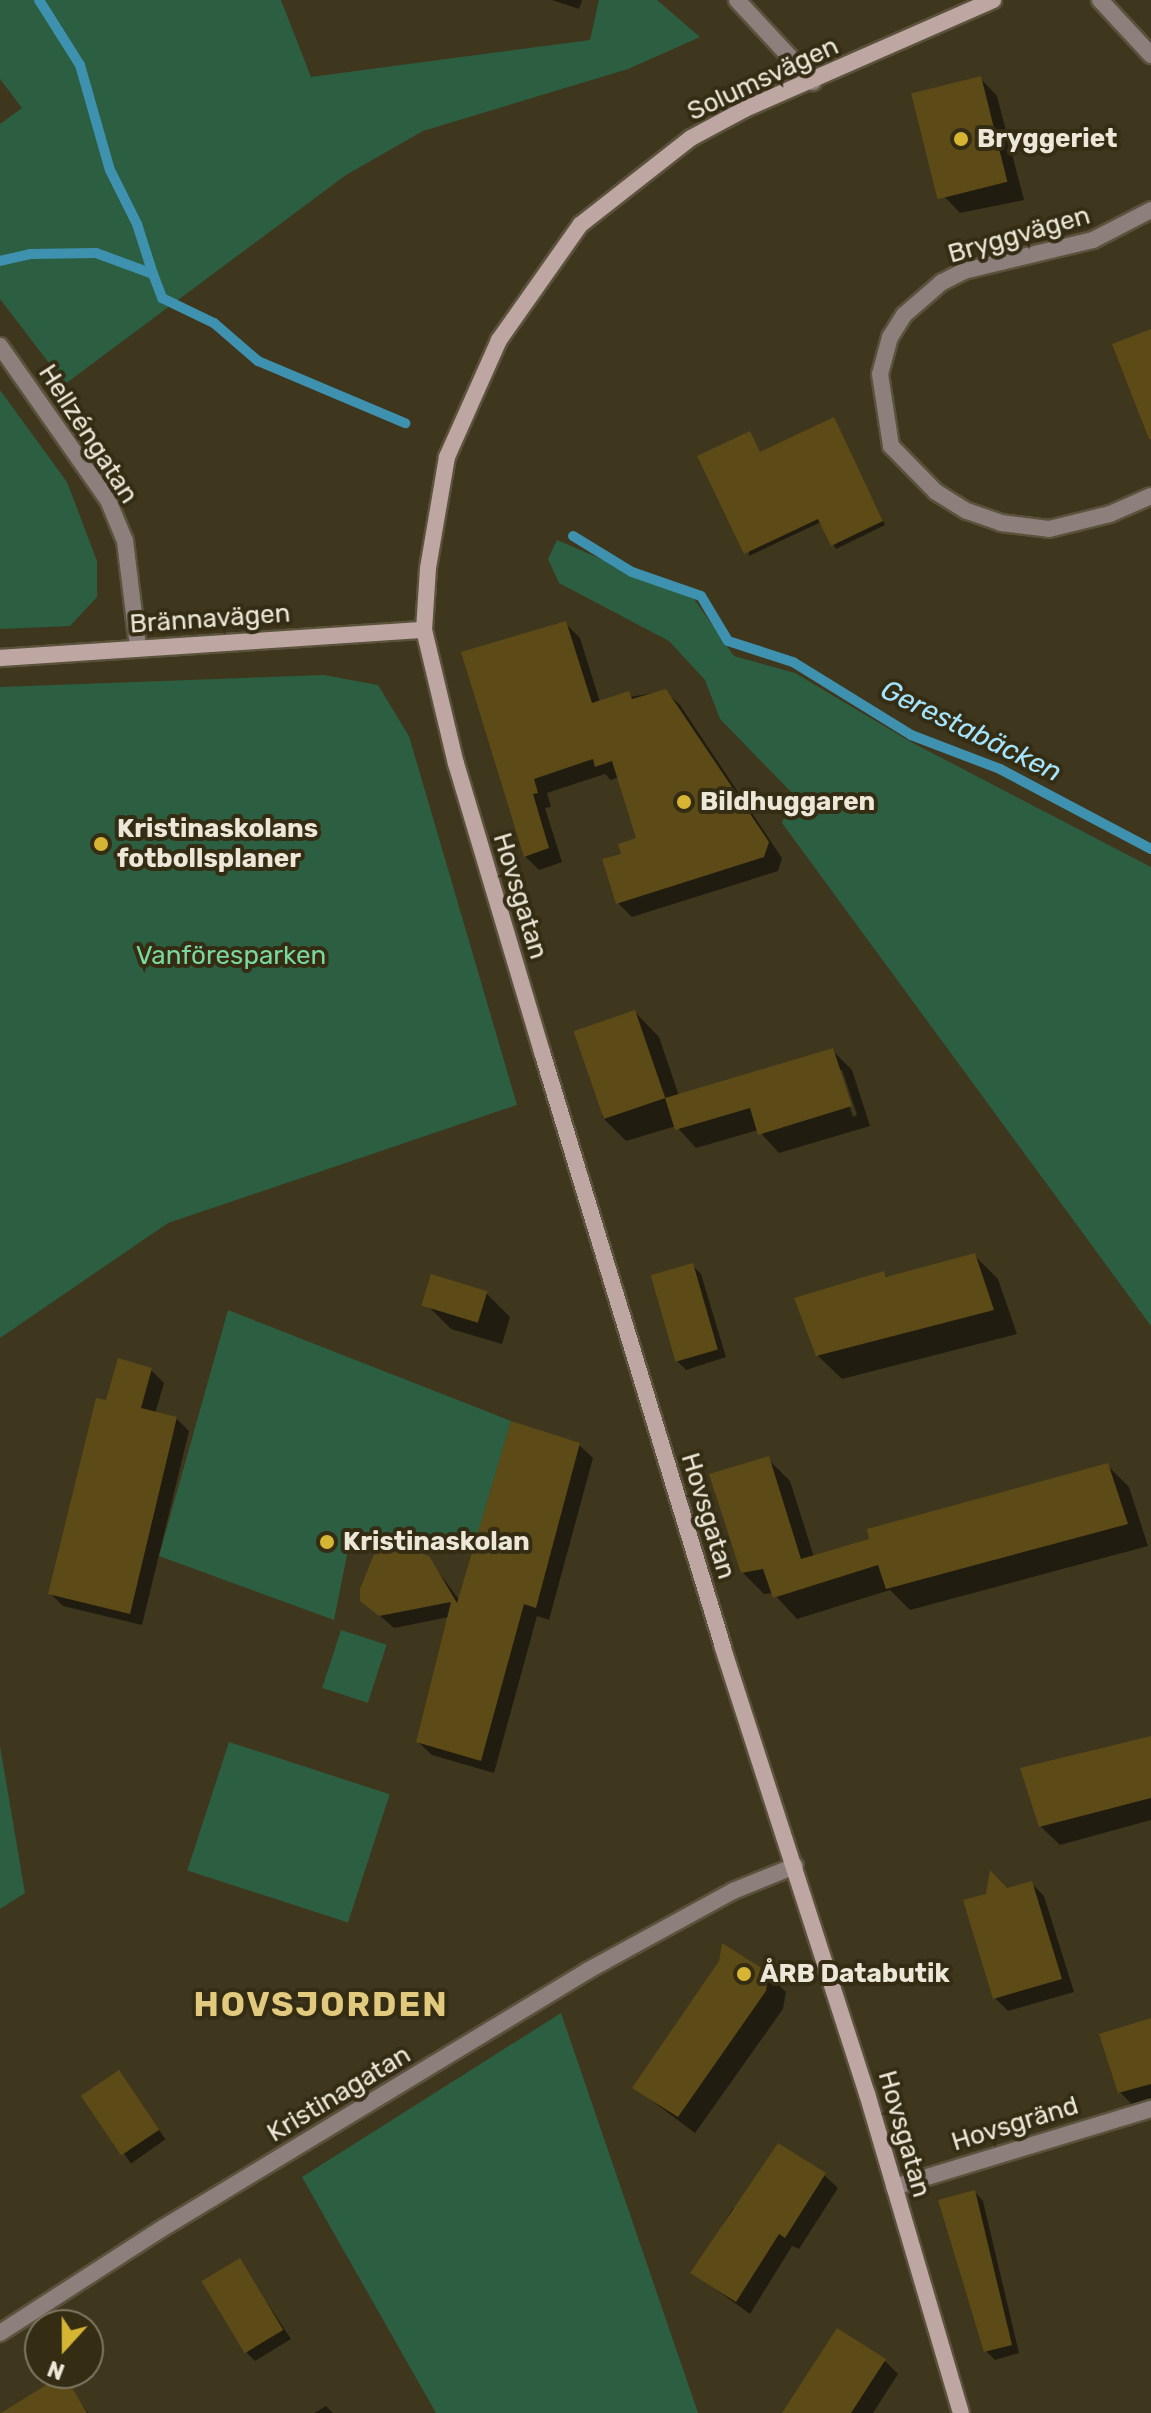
<!DOCTYPE html>
<meta charset="utf-8">
<style>
body{margin:0}
#map{position:relative;width:1151px;height:2413px;overflow:hidden;background:#3f361e;font-family:Rubik,sans-serif}
div>[style]{position:absolute}
[style*='--x']{left:calc(var(--x)*1px);top:calc(var(--y)*1px);width:calc(var(--w)*1px);rotate:calc(var(--a)*1deg)}
.green>*{inset:0;background:#2c5e41;transform-origin:0 0}
.shadow>*{inset:0;background:#0007;transform-origin:0 0}
.stream>*{height:10px;margin:-5px;padding:0 5px;transform-origin:5px;border-radius:5px;background:#3e92b0}
.building>*{inset:0;background:#5c4b16;transform-origin:0 0}
.roads{filter:drop-shadow(2px 0 #5b523c) drop-shadow(-2px 0 #5b523c) drop-shadow(0 2px #5b523c) drop-shadow(0 -2px #5b523c)}
.street>*{height:16px;margin:-8px;padding:0 8px;transform-origin:8px;border-radius:8px;background:#8d7f7c}
.secondary>*{height:16px;margin:-8px;padding:0 8px;transform-origin:8px;border-radius:8px;background:#bea7a3}
.dots>*{width:22px;height:22px;translate:-50% -50%;box-sizing:border-box;border:4px solid #352c14;border-radius:50%}
span{translate:-50% -50%;white-space:nowrap;text-align:center;line-height:1.15;-webkit-text-stroke:8px #352c14;paint-order:stroke}
.street-label{font-size:26px;color:#ece7d8}
.poi-label{font-size:26px;color:#ece7d8;font-weight:700}
.left{translate:0 -50%;text-align:left}
.park-label{font-size:26px;color:#7ad89e}
.water-label{font-size:28px;color:#a4e4fd;font-style:italic}
.district-label{font-size:34px;color:#e1ca7d;font-weight:700;letter-spacing:2px}
.north{position:absolute;left:24px;top:2309px;width:80px;height:80px;box-sizing:border-box;background:#352c14;border:2px solid #7e7762;border-radius:50%;rotate:201deg;font-size:22px;font-weight:700;line-height:32px;text-align:center;color:#ece7d8}
.north::after{content:'';display:block;margin:auto;width:28px;height:36px;background:#d6b534;clip-path:polygon(50% 0,100% 100%,50% 72%,0 100%)}
</style>
<div id="map">
<div class="green">
<div style="clip-path:polygon(0 0,281px 0,311px 77px,590px 40px,599px 0,657px 0,700px 37px,628px 69px,423px 131px,346px 175px,65px 384px,0 299px,0 124px,22px 108px,0 79px)"></div>
<div style="clip-path:polygon(0 390px,67px 482px,97px 561px,97px 597px,70px 626px,0 629px)"></div>
<div style="clip-path:polygon(557px 540px,694px 599px,734px 656px,795px 673px,911px 742px,1151px 867px,1151px 1326px,782px 823px,792px 793px,720px 719px,705px 680px,669px 641px,559px 583px,548px 559px)"></div>
<div style="clip-path:polygon(324px 675px,378px 685px,409px 736px,517px 1105px,168px 1223px,0 1338px,0 687px)"></div>
<div style="clip-path:polygon(228px 1310px,511px 1421px,472px 1554px,407px 1542px,349px 1545px,334px 1620px,159px 1556px)"></div>
<div style="left:341px;top:1630px;width:48px;height:61px;rotate:18deg"></div>
<div style="left:229px;top:1742px;width:169px;height:135px;rotate:18deg"></div>
<div style="clip-path:polygon(0 1746px,25px 1893px,0 1909px)"></div>
<div style="clip-path:polygon(561px 2013px,698px 2413px,436px 2413px,302px 2177px)"></div>
</div>
<div class="shadow">
<div style="clip-path:polygon(552px 0,582px 0,579px 9px)"></div>
<div style="clip-path:polygon(980px 78px,997px 96px,1024px 200px,960px 213px,943px 195px)"></div>
<div style="clip-path:polygon(834px 419px,885px 525px,836px 549px,821px 522px,749px 556px,749px 433px,761px 454px)"></div>
<div style="clip-path:polygon(566px 624px,580px 638px,600px 702px,665px 691px,680px 705px,782px 858px,778px 871px,632px 917px,618px 903px,624px 855px,639px 839px,619px 777px,611px 780px,605px 774px,547px 793px,551px 807px,545px 808px,562px 862px,539px 870px,525px 856px,464px 654px)"></div>
<div style="clip-path:polygon(evenodd,635px 1012px,659px 1037px,679px 1096px,832px 1050px,852px 1070px,870px 1126px,779px 1153px,758px 1130px,696px 1148px,676px 1126px,626px 1141px,602px 1117px,635px 1012px,838px 1070px,842px 1070px,857px 1115px,853px 1117px,838px 1070px)"></div>
<div style="clip-path:polygon(974px 1255px,998px 1279px,1017px 1334px,842px 1379px,817px 1355px,884px 1273px,889px 1279px)"></div>
<div style="clip-path:polygon(692px 1265px,701px 1274px,726px 1357px,686px 1370px,677px 1361px)"></div>
<div style="clip-path:polygon(486px 1293px,510px 1317px,502px 1344px,451px 1329px,427px 1305px)"></div>
<div style="clip-path:polygon(151px 1370px,164px 1383px,155px 1414px,176px 1418px,189px 1431px,142px 1625px,63px 1606px,50px 1593px,107px 1403px)"></div>
<div style="clip-path:polygon(579px 1445px,593px 1458px,549px 1620px,537px 1616px,494px 1773px,432px 1755px,418px 1742px,449px 1617px,394px 1628px,362px 1600px,428px 1558px,460px 1601px)"></div>
<div style="clip-path:polygon(768px 1459px,790px 1481px,814px 1557px,1107px 1465px,1129px 1487px,1148px 1546px,910px 1610px,890px 1590px,797px 1619px,773px 1593px,764px 1594px,742px 1572px)"></div>
<div style="clip-path:polygon(1151px 1738px,1151px 1820px,1060px 1845px,1040px 1826px,1022px 1769px)"></div>
<div style="clip-path:polygon(1031px 1883px,1044px 1896px,1074px 1992px,1008px 2011px,995px 1998px,1007px 1890px)"></div>
<div style="clip-path:polygon(768px 1975px,786px 1992px,783px 2009px,695px 2133px,635px 2088px)"></div>
<div style="clip-path:polygon(1151px 2022px,1151px 2108px,1139px 2112px,1120px 2092px)"></div>
<div style="left:119px;top:2073px;width:81px;height:42px;rotate:55deg"></div>
<div style="clip-path:polygon(824px 2175px,838px 2188px,799px 2249px,792px 2246px,750px 2314px,693px 2273px,733px 2208px,738px 2211px)"></div>
<div style="clip-path:polygon(975px 2192px,983px 2201px,1019px 2353px,995px 2360px,986px 2351px)"></div>
<div style="clip-path:polygon(239px 2260px,291px 2339px,255px 2361px,247px 2353px)"></div>
<div style="clip-path:polygon(885px 2361px,898px 2374px,873px 2413px,783px 2413px)"></div>
<div style="clip-path:polygon(63px 2377px,88px 2413px,38px 2413px)"></div>
<div style="clip-path:polygon(326px 2406px,333px 2413px,314px 2413px)"></div>
</div>
<div class="stream">
<div style="--x:39;--y:0;--w:77;--a:57.8"></div>
<div style="--x:80;--y:65;--w:109;--a:74.1"></div>
<div style="--x:110;--y:170;--w:60;--a:63.4"></div>
<div style="--x:137;--y:224;--w:52;--a:72.3"></div>
<div style="--x:0;--y:261;--w:31;--a:-13"></div>
<div style="--x:30;--y:254;--w:66;--a:-0.9"></div>
<div style="--x:96;--y:253;--w:61;--a:20.2"></div>
<div style="--x:153;--y:274;--w:26;--a:69"></div>
<div style="--x:162;--y:298;--w:58;--a:25.7"></div>
<div style="--x:214;--y:323;--w:58;--a:40.8"></div>
<div style="--x:258;--y:361;--w:160;--a:22.9"></div>
<div style="--x:573;--y:536;--w:69;--a:31.4"></div>
<div style="--x:632;--y:572;--w:73;--a:19.2"></div>
<div style="--x:701;--y:596;--w:52;--a:59"></div>
<div style="--x:728;--y:641;--w:68;--a:17.9"></div>
<div style="--x:793;--y:662;--w:139;--a:31.7"></div>
<div style="--x:911;--y:735;--w:95;--a:20.9"></div>
<div style="--x:1000;--y:769;--w:171;--a:27.9"></div>
</div>
<div class="building">
<div style="left:981px;top:76px;width:109px;height:72px;rotate:76deg"></div>
<div style="clip-path:polygon(1151px 329px,1151px 439px,1149px 439px,1112px 344px)"></div>
<div style="clip-path:polygon(834px 417px,883px 521px,831px 546px,818px 519px,744px 554px,697px 456px,750px 431px,760px 452px)"></div>
<div style="clip-path:polygon(566px 621px,592px 703px,629px 691px,632px 699px,666px 689px,769px 842px,764px 857px,616px 904px,602px 859px,621px 854px,618px 844px,636px 838px,612px 761px,595px 767px,593px 759px,534px 779px,538px 793px,533px 794px,549px 848px,524px 857px,461px 652px)"></div>
<div style="left:635px;top:1010px;width:93px;height:65px;rotate:71deg"></div>
<div style="clip-path:polygon(833px 1048px,852px 1106px,758px 1135px,750px 1108px,675px 1130px,665px 1098px)"></div>
<div style="clip-path:polygon(975px 1253px,994px 1310px,816px 1356px,794px 1298px,884px 1271px,886px 1277px)"></div>
<div style="left:693px;top:1263px;width:90px;height:44px;rotate:74deg"></div>
<div style="left:431px;top:1274px;width:59px;height:33px;rotate:17deg"></div>
<div style="clip-path:polygon(118px 1358px,152px 1368px,141px 1408px,177px 1417px,130px 1614px,48px 1594px,96px 1398px,106px 1400px)"></div>
<div style="clip-path:polygon(511px 1421px,580px 1443px,536px 1608px,524px 1604px,481px 1761px,416px 1742px,451px 1602px,379px 1616px,360px 1601px,360px 1589px,375px 1552px,404px 1547px,429px 1556px,457px 1603px)"></div>
<div style="clip-path:polygon(769px 1456px,801px 1559px,869px 1539px,867px 1529px,1108px 1463px,1128px 1524px,886px 1589px,878px 1565px,773px 1598px,763px 1569px,741px 1573px,709px 1474px)"></div>
<div style="clip-path:polygon(1151px 1736px,1151px 1798px,1039px 1827px,1020px 1768px)"></div>
<div style="clip-path:polygon(990px 1870px,1007px 1888px,1032px 1881px,1062px 1979px,993px 1999px,963px 1900px,986px 1894px)"></div>
<div style="clip-path:polygon(722px 1943px,769px 1973px,766px 1991px,678px 2117px,632px 2088px,719px 1961px)"></div>
<div style="clip-path:polygon(1151px 2018px,1151px 2084px,1118px 2093px,1099px 2034px)"></div>
<div style="left:119px;top:2070px;width:72px;height:46px;rotate:56deg"></div>
<div style="clip-path:polygon(778px 2143px,826px 2173px,785px 2238px,779px 2234px,736px 2302px,690px 2273px)"></div>
<div style="clip-path:polygon(975px 2190px,1012px 2345px,984px 2352px,938px 2200px)"></div>
<div style="left:240px;top:2258px;width:84px;height:45px;rotate:59deg"></div>
<div style="clip-path:polygon(837px 2328px,886px 2359px,851px 2413px,782px 2413px)"></div>
<div style="clip-path:polygon(64px 2374px,87px 2413px,1px 2413px)"></div>
</div>
<div class="roads">
<div class="street">
<div style="--x:737;--y:0;--w:112;--a:47.2"></div>
<div style="--x:1100;--y:0;--w:75;--a:47.2"></div>
<div style="--x:1151;--y:210;--w:65;--a:152.7"></div>
<div style="--x:1093;--y:240;--w:133;--a:166.5"></div>
<div style="--x:964;--y:271;--w:25;--a:153"></div>
<div style="--x:942;--y:282;--w:50;--a:139"></div>
<div style="--x:904;--y:315;--w:26;--a:122"></div>
<div style="--x:890;--y:337;--w:38;--a:105"></div>
<div style="--x:880;--y:374;--w:73;--a:81.3"></div>
<div style="--x:891;--y:446;--w:64;--a:45.6"></div>
<div style="--x:936;--y:492;--w:36;--a:32"></div>
<div style="--x:967;--y:511;--w:36;--a:19"></div>
<div style="--x:1001;--y:523;--w:48;--a:7.1"></div>
<div style="--x:1049;--y:529;--w:63;--a:-13.8"></div>
<div style="--x:1110;--y:514;--w:45;--a:-23.7"></div>
<div style="--x:0;--y:346;--w:188;--a:55"></div>
<div style="--x:108;--y:500;--w:44;--a:67.5"></div>
<div style="--x:125;--y:541;--w:107;--a:83"></div>
<div style="--x:894;--y:2187;--w:269;--a:-16.9"></div>
<div style="--x:0;--y:2333;--w:194;--a:-32.8"></div>
<div style="--x:163;--y:2228;--w:496;--a:-31.2"></div>
<div style="--x:587;--y:1971;--w:166;--a:-28.7"></div>
<div style="--x:733;--y:1891;--w:67;--a:-22"></div>
</div>
<div class="secondary">
<div style="--x:0;--y:658;--w:425;--a:-3.8"></div>
<div style="--x:961;--y:2413;--w:333;--a:-106.4"></div>
<div style="--x:867;--y:2094;--w:470;--a:-107.9"></div>
<div style="--x:723;--y:1647;--w:622;--a:-106.92"></div>
<div style="--x:542;--y:1052;--w:301;--a:-106.6"></div>
<div style="--x:456;--y:764;--w:138;--a:-103.4"></div>
<div style="--x:424;--y:630;--w:62;--a:-86.3"></div>
<div style="--x:428;--y:568;--w:113;--a:-80.3"></div>
<div style="--x:447;--y:457;--w:128;--a:-66"></div>
<div style="--x:499;--y:340;--w:141;--a:-54.8"></div>
<div style="--x:580;--y:225;--w:141;--a:-38.1"></div>
<div style="--x:691;--y:138;--w:61;--a:-28.2"></div>
<div style="--x:745;--y:109;--w:271;--a:-23.7"></div>
</div>
</div>
<div class="dots">
<div style="left:961px;top:139px;background:#d6b534"></div>
<div style="left:684px;top:802px;background:#d6b534"></div>
<div style="left:101px;top:844px;background:#d6b534"></div>
<div style="left:327px;top:1542px;background:#d6b534"></div>
<div style="left:744px;top:1974px;background:#d6b534"></div>
</div>
<div class="street-label">
<span style="left:763px;top:79px;rotate:-25deg">Solumsvägen</span>
<span style="left:1019px;top:235px;rotate:-16deg">Bryggvägen</span>
<span style="left:88px;top:434px;rotate:57deg">Hellzéngatan</span>
<span style="left:210px;top:619px;rotate:-4deg">Brännavägen</span>
<span style="left:520px;top:896px;rotate:73deg">Hovsgatan</span>
<span style="left:708px;top:1516px;rotate:73deg">Hovsgatan</span>
<span style="left:339px;top:2094px;rotate:-31deg">Kristinagatan</span>
<span style="left:1015px;top:2124px;rotate:-17deg">Hovsgränd</span>
<span style="left:904px;top:2134px;rotate:74deg">Hovsgatan</span>
</div>
<div class="poi-label">
<span class="left" style="left:977px;top:139px">Bryggeriet</span>
<span class="left" style="left:700px;top:802px">Bildhuggaren</span>
<span class="left" style="left:117px;top:844px">Kristinaskolans<br>fotbollsplaner</span>
<span class="left" style="left:343px;top:1542px">Kristinaskolan</span>
<span class="left" style="left:760px;top:1974px">ÅRB Databutik</span>
</div>
<div class="park-label">
<span style="left:231px;top:956px">Vanföresparken</span>
</div>
<div class="water-label">
<span style="left:971px;top:731px;rotate:26deg">Gerestabäcken</span>
</div>
<div class="district-label">
<span style="left:321px;top:2005px">HOVSJORDEN</span>
</div>
<div class="north">N</div>
</div>
